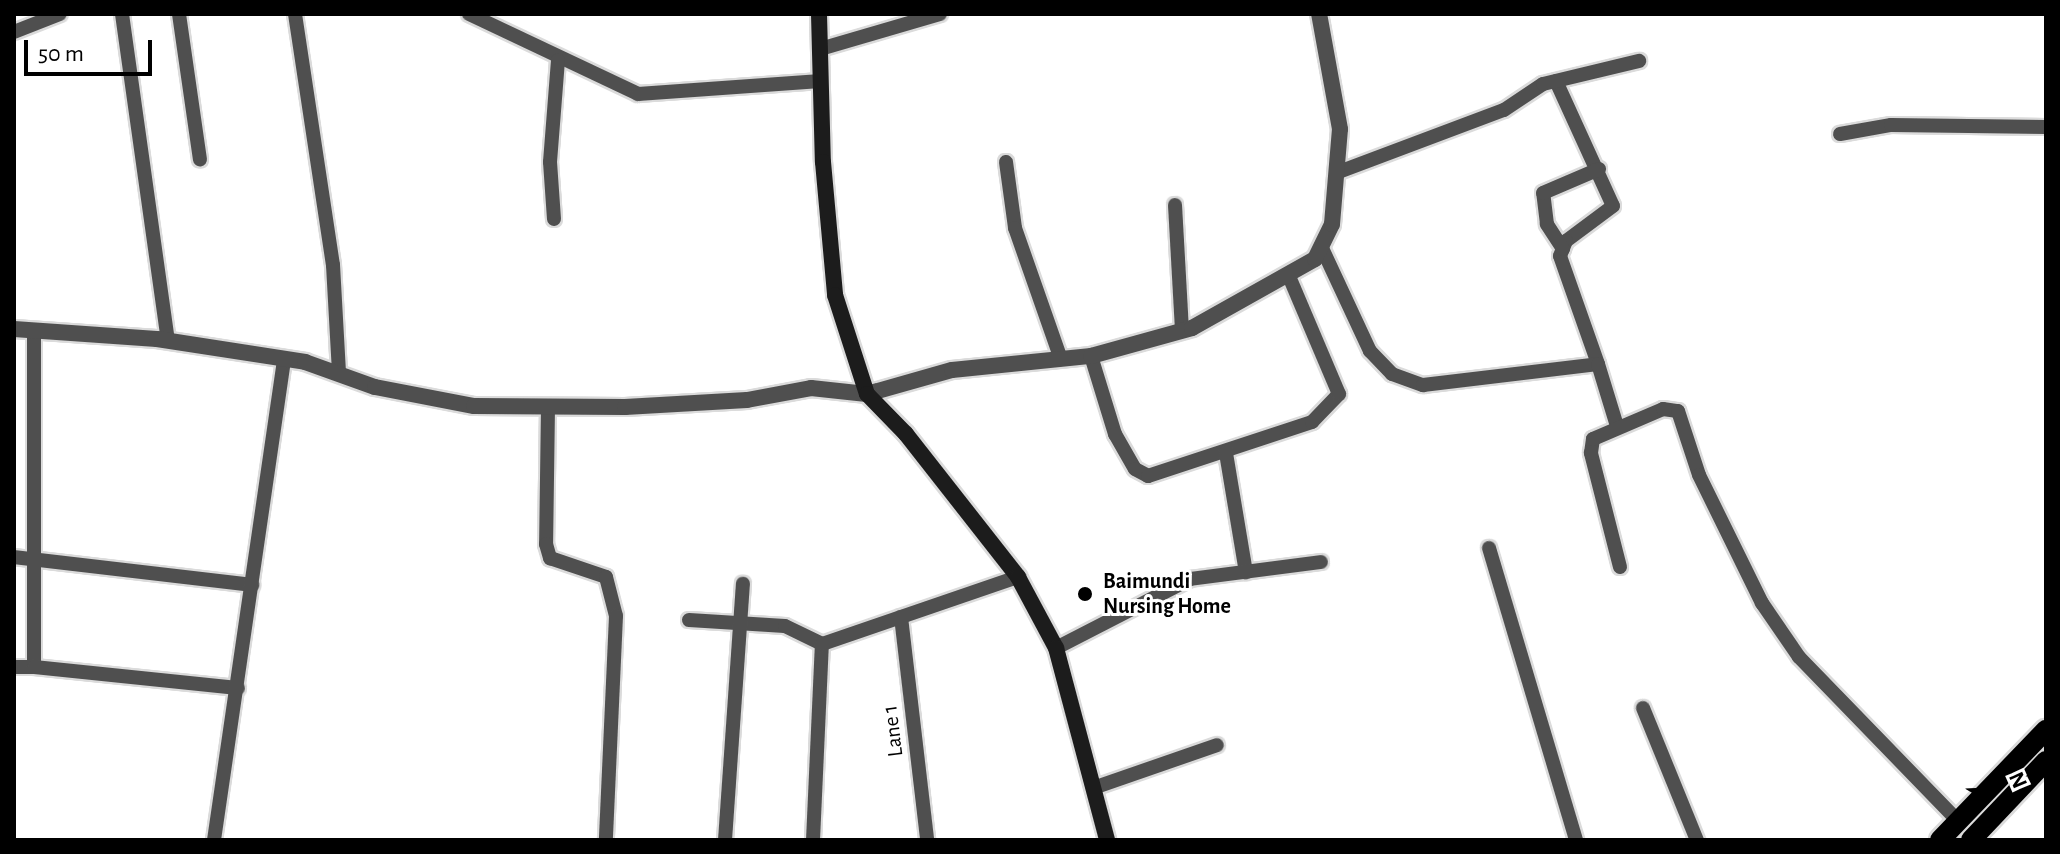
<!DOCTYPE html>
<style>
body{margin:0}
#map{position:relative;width:2060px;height:854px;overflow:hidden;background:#fff;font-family:"Alegreya Sans",sans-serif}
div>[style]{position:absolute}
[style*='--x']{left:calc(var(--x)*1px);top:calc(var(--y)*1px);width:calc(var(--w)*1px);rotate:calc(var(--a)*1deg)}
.roads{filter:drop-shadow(2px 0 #dbdbdb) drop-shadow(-2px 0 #dbdbdb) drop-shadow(0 2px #dbdbdb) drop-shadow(0 -2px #dbdbdb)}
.minor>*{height:14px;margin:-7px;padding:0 7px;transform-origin:7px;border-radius:7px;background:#4f4f4f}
.tertiary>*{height:16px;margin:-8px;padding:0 8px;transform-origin:8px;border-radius:8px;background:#4f4f4f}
.secondary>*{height:16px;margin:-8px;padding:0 8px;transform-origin:8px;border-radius:8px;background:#1c1c1c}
.primary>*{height:20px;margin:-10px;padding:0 10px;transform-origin:10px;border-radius:10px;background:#000}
.dots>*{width:22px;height:22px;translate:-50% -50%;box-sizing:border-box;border:4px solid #fff;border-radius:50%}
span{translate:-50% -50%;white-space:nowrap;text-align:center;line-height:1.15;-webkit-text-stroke:6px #fff;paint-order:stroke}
.poi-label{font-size:22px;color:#000;font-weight:700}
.left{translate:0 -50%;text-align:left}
.street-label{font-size:22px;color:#000}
.frame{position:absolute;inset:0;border:16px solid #000;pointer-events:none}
.north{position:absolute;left:1956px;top:750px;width:80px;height:80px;-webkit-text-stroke:6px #fff;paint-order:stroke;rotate:66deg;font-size:22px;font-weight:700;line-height:32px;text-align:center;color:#000}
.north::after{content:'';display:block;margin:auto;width:28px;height:36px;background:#000;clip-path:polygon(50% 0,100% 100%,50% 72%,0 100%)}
.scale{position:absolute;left:24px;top:40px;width:128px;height:36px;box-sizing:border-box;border:4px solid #000;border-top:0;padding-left:10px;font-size:24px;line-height:28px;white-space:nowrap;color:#000;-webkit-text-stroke:6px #fff;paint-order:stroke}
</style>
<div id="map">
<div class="roads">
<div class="minor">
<div style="--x:122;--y:14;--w:330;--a:82"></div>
<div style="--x:179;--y:14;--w:147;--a:81.8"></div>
<div style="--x:295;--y:14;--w:254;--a:81.4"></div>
<div style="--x:333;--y:265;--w:109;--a:86.8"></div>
<div style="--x:469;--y:14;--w:187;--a:25.3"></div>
<div style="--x:638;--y:94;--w:183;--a:-4.1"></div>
<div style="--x:14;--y:32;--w:49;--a:-21.4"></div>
<div style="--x:820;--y:49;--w:125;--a:-16.3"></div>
<div style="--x:1556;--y:81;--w:137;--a:65.5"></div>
<div style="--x:1613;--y:206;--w:59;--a:143.3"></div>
<div style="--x:1566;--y:241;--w:16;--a:112"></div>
<div style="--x:1560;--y:256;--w:114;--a:70.6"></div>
<div style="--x:1840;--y:134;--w:52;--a:-10"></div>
<div style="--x:1891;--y:125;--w:155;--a:0.7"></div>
<div style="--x:1006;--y:162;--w:67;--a:82.2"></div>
<div style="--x:1015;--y:228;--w:139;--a:70.7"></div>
<div style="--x:1336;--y:173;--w:179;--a:-20.6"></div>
<div style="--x:1504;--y:110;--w:47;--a:-33.7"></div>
<div style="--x:1543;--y:84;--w:99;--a:-13.5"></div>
<div style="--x:1175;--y:205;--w:126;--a:86.8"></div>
<div style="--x:554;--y:219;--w:57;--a:-94"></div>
<div style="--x:550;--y:162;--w:102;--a:-85.5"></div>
<div style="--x:1321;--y:246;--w:116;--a:65"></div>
<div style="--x:1370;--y:351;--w:32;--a:46"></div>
<div style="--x:1392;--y:374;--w:33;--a:20"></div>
<div style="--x:1423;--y:385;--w:176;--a:-6.8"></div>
<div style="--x:1598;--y:364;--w:65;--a:73"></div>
<div style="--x:1563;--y:249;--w:30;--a:-123"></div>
<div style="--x:1547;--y:224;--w:31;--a:-97"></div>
<div style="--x:1543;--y:193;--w:61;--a:-23.2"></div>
<div style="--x:1091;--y:356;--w:82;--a:72.9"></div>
<div style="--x:1115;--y:434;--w:40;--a:60.3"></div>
<div style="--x:1135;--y:469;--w:15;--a:28"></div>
<div style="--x:1148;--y:476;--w:173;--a:-18.2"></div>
<div style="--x:1312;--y:422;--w:39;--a:-46"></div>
<div style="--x:1339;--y:394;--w:130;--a:-113"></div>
<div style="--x:548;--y:407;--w:137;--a:90.8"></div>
<div style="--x:546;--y:544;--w:15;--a:74"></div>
<div style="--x:550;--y:558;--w:59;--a:18.7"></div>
<div style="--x:606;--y:577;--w:40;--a:75.6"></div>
<div style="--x:616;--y:616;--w:224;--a:92.6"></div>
<div style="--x:1226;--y:453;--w:121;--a:80.5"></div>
<div style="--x:1489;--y:548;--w:305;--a:73.4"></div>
<div style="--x:14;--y:557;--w:240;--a:6.7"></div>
<div style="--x:1620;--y:567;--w:118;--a:-104.3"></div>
<div style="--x:1591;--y:453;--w:14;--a:-82"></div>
<div style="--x:1593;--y:439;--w:76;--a:-23.2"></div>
<div style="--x:1663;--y:409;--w:15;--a:8"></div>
<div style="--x:1678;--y:411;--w:67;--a:71.8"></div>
<div style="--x:1699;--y:475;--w:143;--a:63.8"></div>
<div style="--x:1762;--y:603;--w:65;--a:55.6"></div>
<div style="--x:1799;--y:657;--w:228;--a:45.9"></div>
<div style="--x:901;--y:617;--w:225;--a:83.3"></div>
<div style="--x:689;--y:620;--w:96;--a:3.6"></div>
<div style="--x:785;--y:626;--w:41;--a:25.9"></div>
<div style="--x:1056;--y:648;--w:151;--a:-27.2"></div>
<div style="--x:1190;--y:579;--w:132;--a:-7.4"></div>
<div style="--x:14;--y:667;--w:20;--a:0"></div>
<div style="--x:34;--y:667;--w:336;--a:-90"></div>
<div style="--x:34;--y:667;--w:205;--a:5.9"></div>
<div style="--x:1643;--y:708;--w:143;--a:67.8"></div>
<div style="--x:1093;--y:788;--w:131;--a:-19.1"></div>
<div style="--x:214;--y:840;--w:486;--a:-81.7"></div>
<div style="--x:725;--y:840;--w:257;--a:-86"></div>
<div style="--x:813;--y:840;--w:196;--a:-87.4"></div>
<div style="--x:822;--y:644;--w:207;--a:-18.9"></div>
</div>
<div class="tertiary">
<div style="--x:14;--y:329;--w:143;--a:4"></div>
<div style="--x:157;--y:339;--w:150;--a:8.8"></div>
<div style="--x:305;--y:362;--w:74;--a:19.7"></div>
<div style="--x:375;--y:387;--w:101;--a:10.9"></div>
<div style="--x:474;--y:406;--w:151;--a:0.4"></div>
<div style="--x:625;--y:407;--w:122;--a:-3.3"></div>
<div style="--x:747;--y:400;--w:65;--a:-10.6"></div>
<div style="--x:811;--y:388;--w:56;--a:6.1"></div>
<div style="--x:867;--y:394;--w:88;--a:-15.8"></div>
<div style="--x:952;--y:370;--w:140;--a:-5.8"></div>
<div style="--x:1091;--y:356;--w:105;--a:-15.5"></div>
<div style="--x:1192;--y:328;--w:141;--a:-29.3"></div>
<div style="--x:1315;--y:259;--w:39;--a:-64"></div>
<div style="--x:1332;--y:224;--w:95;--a:-85.2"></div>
<div style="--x:1340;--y:129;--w:117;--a:-100.3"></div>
</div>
<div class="secondary">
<div style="--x:819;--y:14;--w:148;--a:88.5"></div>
<div style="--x:823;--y:162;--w:134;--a:84.8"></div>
<div style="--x:835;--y:295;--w:104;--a:72.1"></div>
<div style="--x:867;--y:394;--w:56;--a:45.7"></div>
<div style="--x:906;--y:434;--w:182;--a:51.9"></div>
<div style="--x:1018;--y:577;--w:81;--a:61.8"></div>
<div style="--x:1056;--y:648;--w:199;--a:75.1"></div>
</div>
<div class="primary">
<div style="--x:1940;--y:840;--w:153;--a:-46.1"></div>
<div style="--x:1971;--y:840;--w:109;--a:-46.5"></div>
</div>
</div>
<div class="dots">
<div style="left:1085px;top:594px;background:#000"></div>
</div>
<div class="poi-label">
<span class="left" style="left:1103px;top:594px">Baimundi<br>Nursing Home</span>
</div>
<div class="street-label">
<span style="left:893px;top:731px;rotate:-97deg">Lane 1</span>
</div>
<div class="frame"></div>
<div class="north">N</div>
<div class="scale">50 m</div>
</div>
